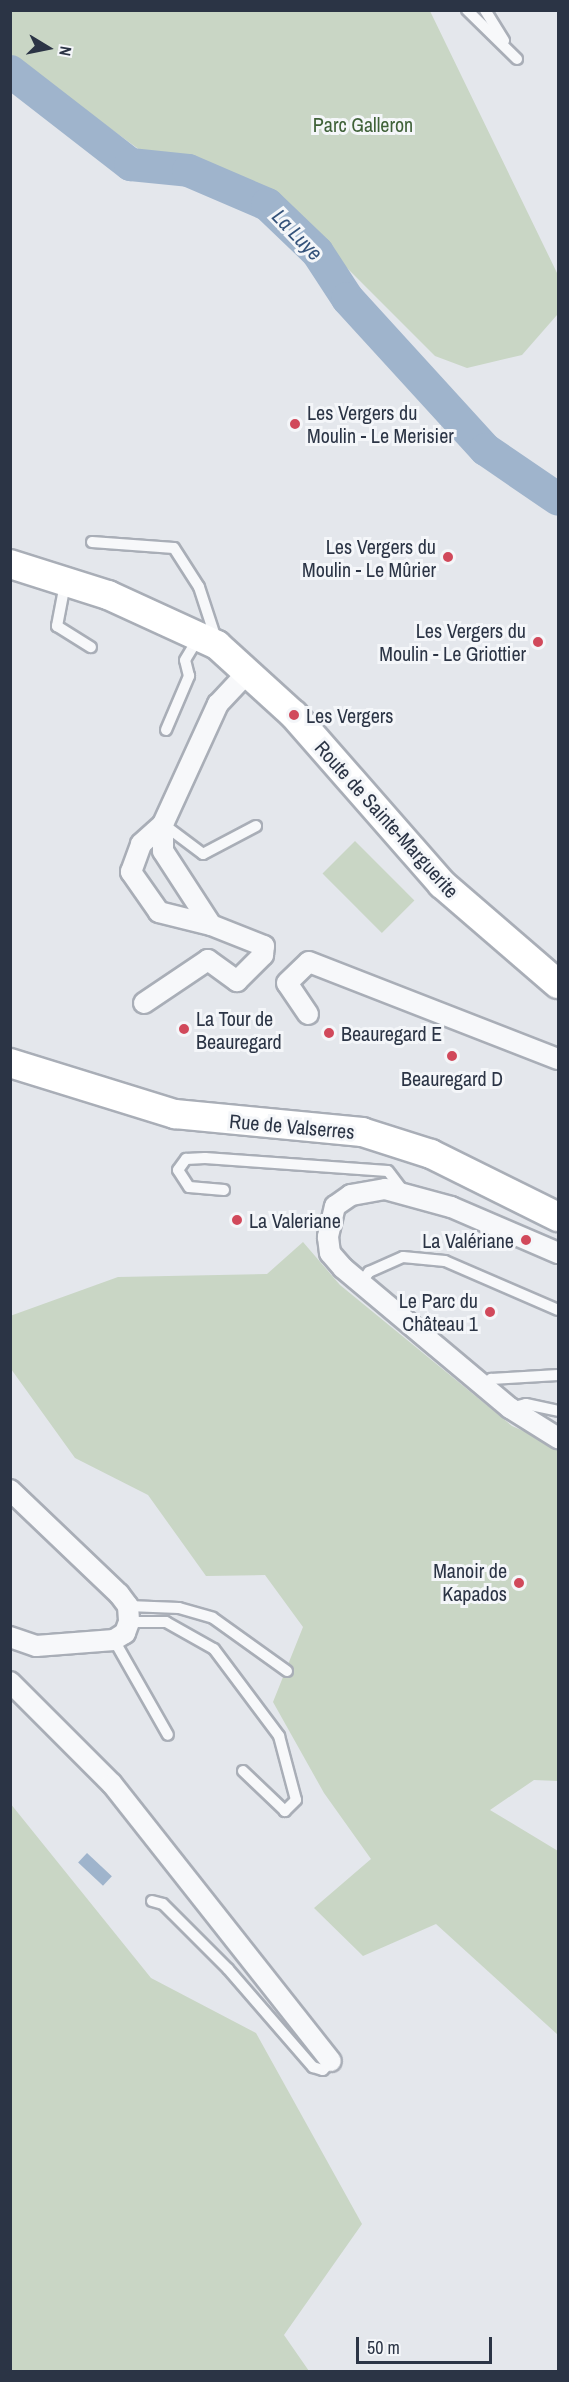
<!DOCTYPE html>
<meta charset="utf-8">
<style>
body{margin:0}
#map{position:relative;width:569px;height:2382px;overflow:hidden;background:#e4e7ec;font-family:"Archivo Narrow",sans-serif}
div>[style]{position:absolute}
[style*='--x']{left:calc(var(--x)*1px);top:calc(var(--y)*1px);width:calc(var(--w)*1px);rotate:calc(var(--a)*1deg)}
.green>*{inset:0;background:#c9d6c5;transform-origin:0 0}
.water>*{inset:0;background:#9fb4cc;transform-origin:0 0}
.river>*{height:33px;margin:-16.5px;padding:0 16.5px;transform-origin:16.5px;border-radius:16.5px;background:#9fb4cc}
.roads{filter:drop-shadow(2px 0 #a9aeb7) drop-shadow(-2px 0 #a9aeb7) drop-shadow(0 2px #a9aeb7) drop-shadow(0 -2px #a9aeb7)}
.lane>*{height:10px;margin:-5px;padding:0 5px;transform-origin:5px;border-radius:5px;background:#f7f8fa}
.street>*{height:20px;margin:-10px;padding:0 10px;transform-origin:10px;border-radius:10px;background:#f7f8fa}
.secondary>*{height:28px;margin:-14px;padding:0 14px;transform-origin:14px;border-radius:14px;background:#fff}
.dots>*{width:16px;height:16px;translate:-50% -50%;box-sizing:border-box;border:3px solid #f4f6f9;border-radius:50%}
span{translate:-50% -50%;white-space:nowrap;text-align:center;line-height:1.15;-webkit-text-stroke:6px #f4f6f9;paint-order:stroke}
.park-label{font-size:20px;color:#3f6138}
.poi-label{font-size:20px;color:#2b3445}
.left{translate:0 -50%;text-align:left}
.right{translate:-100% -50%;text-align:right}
.street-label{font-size:20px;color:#2b3445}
.water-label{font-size:21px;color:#34527a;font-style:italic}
.frame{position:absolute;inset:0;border:12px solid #2b3445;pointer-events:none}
.north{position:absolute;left:18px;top:18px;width:60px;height:60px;-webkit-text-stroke:4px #f4f6f9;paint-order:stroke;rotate:100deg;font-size:16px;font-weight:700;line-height:24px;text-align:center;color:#2b3445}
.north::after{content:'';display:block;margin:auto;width:21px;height:27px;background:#2b3445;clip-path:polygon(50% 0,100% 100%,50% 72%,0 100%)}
.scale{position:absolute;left:356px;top:2337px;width:136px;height:27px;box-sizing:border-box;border:3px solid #2b3445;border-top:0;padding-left:8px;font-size:18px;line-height:21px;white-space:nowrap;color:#2b3445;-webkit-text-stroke:4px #f4f6f9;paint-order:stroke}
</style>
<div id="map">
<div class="green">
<div style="clip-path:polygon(10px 11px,430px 11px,558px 275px,557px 315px,522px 355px,467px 368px,435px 356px,279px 200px,202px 167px,148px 156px,11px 56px)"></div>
<div style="left:355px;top:841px;width:84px;height:46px;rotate:45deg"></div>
<div style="clip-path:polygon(303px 1242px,340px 1285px,512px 1426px,558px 1446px,558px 1781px,534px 1780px,490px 1810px,558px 1851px,558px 2035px,436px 1924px,363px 1956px,314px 1908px,371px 1859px,324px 1793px,273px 1702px,303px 1627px,265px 1575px,206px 1576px,148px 1495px,75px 1458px,11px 1369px,10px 1316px,118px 1277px,267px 1274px)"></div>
<div style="clip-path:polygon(10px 1803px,151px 1978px,256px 2033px,362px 2224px,284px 2335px,309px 2371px,11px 2371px)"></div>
</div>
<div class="water">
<div style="left:87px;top:1853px;width:34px;height:13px;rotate:43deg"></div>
</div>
<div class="river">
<div style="--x:10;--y:71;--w:152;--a:37.8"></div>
<div style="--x:130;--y:164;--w:58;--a:5.9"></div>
<div style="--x:188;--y:170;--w:86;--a:23.3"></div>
<div style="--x:267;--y:204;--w:69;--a:43.8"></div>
<div style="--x:317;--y:252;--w:55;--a:56.9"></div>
<div style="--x:347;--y:298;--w:205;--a:47.6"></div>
<div style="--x:485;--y:449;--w:88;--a:34.4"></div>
</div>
<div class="roads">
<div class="lane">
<div style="--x:467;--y:10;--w:70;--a:44.4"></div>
<div style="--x:485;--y:10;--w:36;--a:58"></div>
<div style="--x:92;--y:542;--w:82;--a:4.2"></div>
<div style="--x:174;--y:548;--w:46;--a:57.3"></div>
<div style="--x:199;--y:587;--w:58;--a:71.9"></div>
<div style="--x:65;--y:584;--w:43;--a:100.8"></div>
<div style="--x:57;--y:626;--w:40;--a:32"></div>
<div style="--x:166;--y:730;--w:59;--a:-66.9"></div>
<div style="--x:189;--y:676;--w:16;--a:-104"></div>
<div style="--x:185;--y:660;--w:26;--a:-59"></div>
<div style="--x:163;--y:824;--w:50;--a:36.9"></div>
<div style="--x:203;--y:854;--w:60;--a:-27.8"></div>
<div style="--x:224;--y:1190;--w:35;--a:-175"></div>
<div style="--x:189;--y:1187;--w:20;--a:-123"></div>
<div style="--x:178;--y:1170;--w:14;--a:-54"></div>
<div style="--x:186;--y:1159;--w:19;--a:-3"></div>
<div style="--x:205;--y:1158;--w:183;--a:4.1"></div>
<div style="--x:388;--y:1171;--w:26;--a:53"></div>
<div style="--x:361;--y:1283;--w:14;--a:-54"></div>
<div style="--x:369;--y:1272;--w:37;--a:-24"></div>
<div style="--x:403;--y:1257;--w:42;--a:5.4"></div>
<div style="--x:445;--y:1261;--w:123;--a:23.4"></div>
<div style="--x:484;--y:1387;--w:11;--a:-49"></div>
<div style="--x:491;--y:1379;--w:67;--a:-3.4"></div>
<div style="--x:510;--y:1408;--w:16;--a:-14"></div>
<div style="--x:526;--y:1404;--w:33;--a:12"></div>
<div style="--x:128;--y:1606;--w:51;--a:2.2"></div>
<div style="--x:179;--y:1608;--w:35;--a:16"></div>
<div style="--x:213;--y:1618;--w:91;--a:35.6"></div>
<div style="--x:129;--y:1622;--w:37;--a:0"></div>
<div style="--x:166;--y:1622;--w:55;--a:29.4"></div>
<div style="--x:214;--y:1649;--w:109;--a:53.2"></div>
<div style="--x:279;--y:1736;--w:66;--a:75.1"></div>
<div style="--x:296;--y:1800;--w:16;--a:135"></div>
<div style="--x:285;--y:1811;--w:58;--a:-136.4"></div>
<div style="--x:114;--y:1640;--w:109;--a:60.4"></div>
<div style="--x:152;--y:1901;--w:11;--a:15"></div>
<div style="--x:163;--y:1904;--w:92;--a:45"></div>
<div style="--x:228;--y:1969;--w:130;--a:49.1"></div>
<div style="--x:313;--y:2067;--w:10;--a:17"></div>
<div style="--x:323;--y:2070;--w:12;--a:-48"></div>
</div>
<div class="street">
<div style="--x:163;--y:824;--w:27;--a:90"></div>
<div style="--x:163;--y:851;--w:88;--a:57"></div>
<div style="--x:144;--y:1003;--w:77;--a:-33.9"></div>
<div style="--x:208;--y:960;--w:36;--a:36"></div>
<div style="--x:237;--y:981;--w:37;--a:-45"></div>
<div style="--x:263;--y:955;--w:9;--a:-84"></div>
<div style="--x:264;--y:946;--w:57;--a:-158.4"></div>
<div style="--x:211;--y:925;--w:54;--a:-166"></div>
<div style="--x:159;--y:912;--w:49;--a:-125"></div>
<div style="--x:131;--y:872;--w:30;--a:-70"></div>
<div style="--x:141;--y:844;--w:30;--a:-42"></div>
<div style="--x:163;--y:824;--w:132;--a:-65.4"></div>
<div style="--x:218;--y:704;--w:45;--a:-46.8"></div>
<div style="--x:308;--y:1014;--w:37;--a:-124"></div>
<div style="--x:287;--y:983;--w:30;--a:-44"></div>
<div style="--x:309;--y:962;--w:267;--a:21.3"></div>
<div style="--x:558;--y:1253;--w:116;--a:-156.7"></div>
<div style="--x:451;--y:1207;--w:68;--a:-164.7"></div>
<div style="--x:385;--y:1189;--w:35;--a:170"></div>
<div style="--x:351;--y:1195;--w:19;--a:145"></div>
<div style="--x:335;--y:1206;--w:32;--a:103"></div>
<div style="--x:328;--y:1237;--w:16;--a:83"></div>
<div style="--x:330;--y:1253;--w:20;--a:49"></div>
<div style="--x:343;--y:1268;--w:218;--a:40"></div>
<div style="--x:510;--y:1408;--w:57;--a:32"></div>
<div style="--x:10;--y:1490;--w:151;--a:43.7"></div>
<div style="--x:119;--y:1594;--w:15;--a:53"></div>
<div style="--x:128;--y:1606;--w:16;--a:86"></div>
<div style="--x:129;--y:1622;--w:12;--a:110"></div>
<div style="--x:125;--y:1633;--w:13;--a:148"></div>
<div style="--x:114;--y:1640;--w:78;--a:175.6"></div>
<div style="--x:36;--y:1646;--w:28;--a:-161"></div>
<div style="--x:10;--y:1682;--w:144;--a:45"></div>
<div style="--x:112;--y:1784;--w:353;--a:51.7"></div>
</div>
<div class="secondary">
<div style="--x:10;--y:564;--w:103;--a:17.6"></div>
<div style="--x:108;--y:595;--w:120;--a:24.6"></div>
<div style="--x:217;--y:645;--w:104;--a:42.3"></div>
<div style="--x:294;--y:715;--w:225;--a:48.8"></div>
<div style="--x:442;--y:884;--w:153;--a:40.8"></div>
<div style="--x:10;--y:1063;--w:173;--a:17.2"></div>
<div style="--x:175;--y:1114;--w:188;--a:5.5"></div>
<div style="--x:362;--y:1132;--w:72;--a:17.7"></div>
<div style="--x:431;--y:1154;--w:142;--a:26.4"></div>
</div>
</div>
<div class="dots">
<div style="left:295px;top:424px;background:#d1495b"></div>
<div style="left:448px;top:557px;background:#d1495b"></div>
<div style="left:538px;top:642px;background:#d1495b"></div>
<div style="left:294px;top:715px;background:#d1495b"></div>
<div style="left:184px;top:1029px;background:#d1495b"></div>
<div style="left:329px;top:1033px;background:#d1495b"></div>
<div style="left:452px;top:1056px;background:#d1495b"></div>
<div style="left:237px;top:1220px;background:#d1495b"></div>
<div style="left:526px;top:1240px;background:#d1495b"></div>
<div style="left:490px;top:1312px;background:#d1495b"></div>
<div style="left:519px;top:1583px;background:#d1495b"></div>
</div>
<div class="park-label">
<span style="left:363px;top:124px">Parc Galleron</span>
</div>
<div class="poi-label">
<span class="left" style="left:307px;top:424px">Les Vergers du<br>Moulin - Le Merisier</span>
<span class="right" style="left:436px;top:558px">Les Vergers du<br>Moulin - Le Mûrier</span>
<span class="right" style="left:526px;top:642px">Les Vergers du<br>Moulin - Le Griottier</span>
<span class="left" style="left:306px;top:715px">Les Vergers</span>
<span class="left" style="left:196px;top:1030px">La Tour de<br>Beauregard</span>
<span class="left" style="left:341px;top:1033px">Beauregard E</span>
<span style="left:452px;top:1078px">Beauregard D</span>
<span class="left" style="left:249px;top:1220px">La Valeriane</span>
<span class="right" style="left:514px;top:1240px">La Valériane</span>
<span class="right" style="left:478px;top:1312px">Le Parc du<br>Château 1</span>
<span class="right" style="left:507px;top:1582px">Manoir de<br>Kapados</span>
</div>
<div class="street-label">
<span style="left:387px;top:819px;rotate:48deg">Route de Sainte-Marguerite</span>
<span style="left:292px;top:1126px;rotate:5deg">Rue de Valserres</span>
</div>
<div class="water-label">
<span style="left:297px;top:235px;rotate:46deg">La Luye</span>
</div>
<div class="frame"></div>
<div class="north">N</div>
<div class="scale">50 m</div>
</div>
